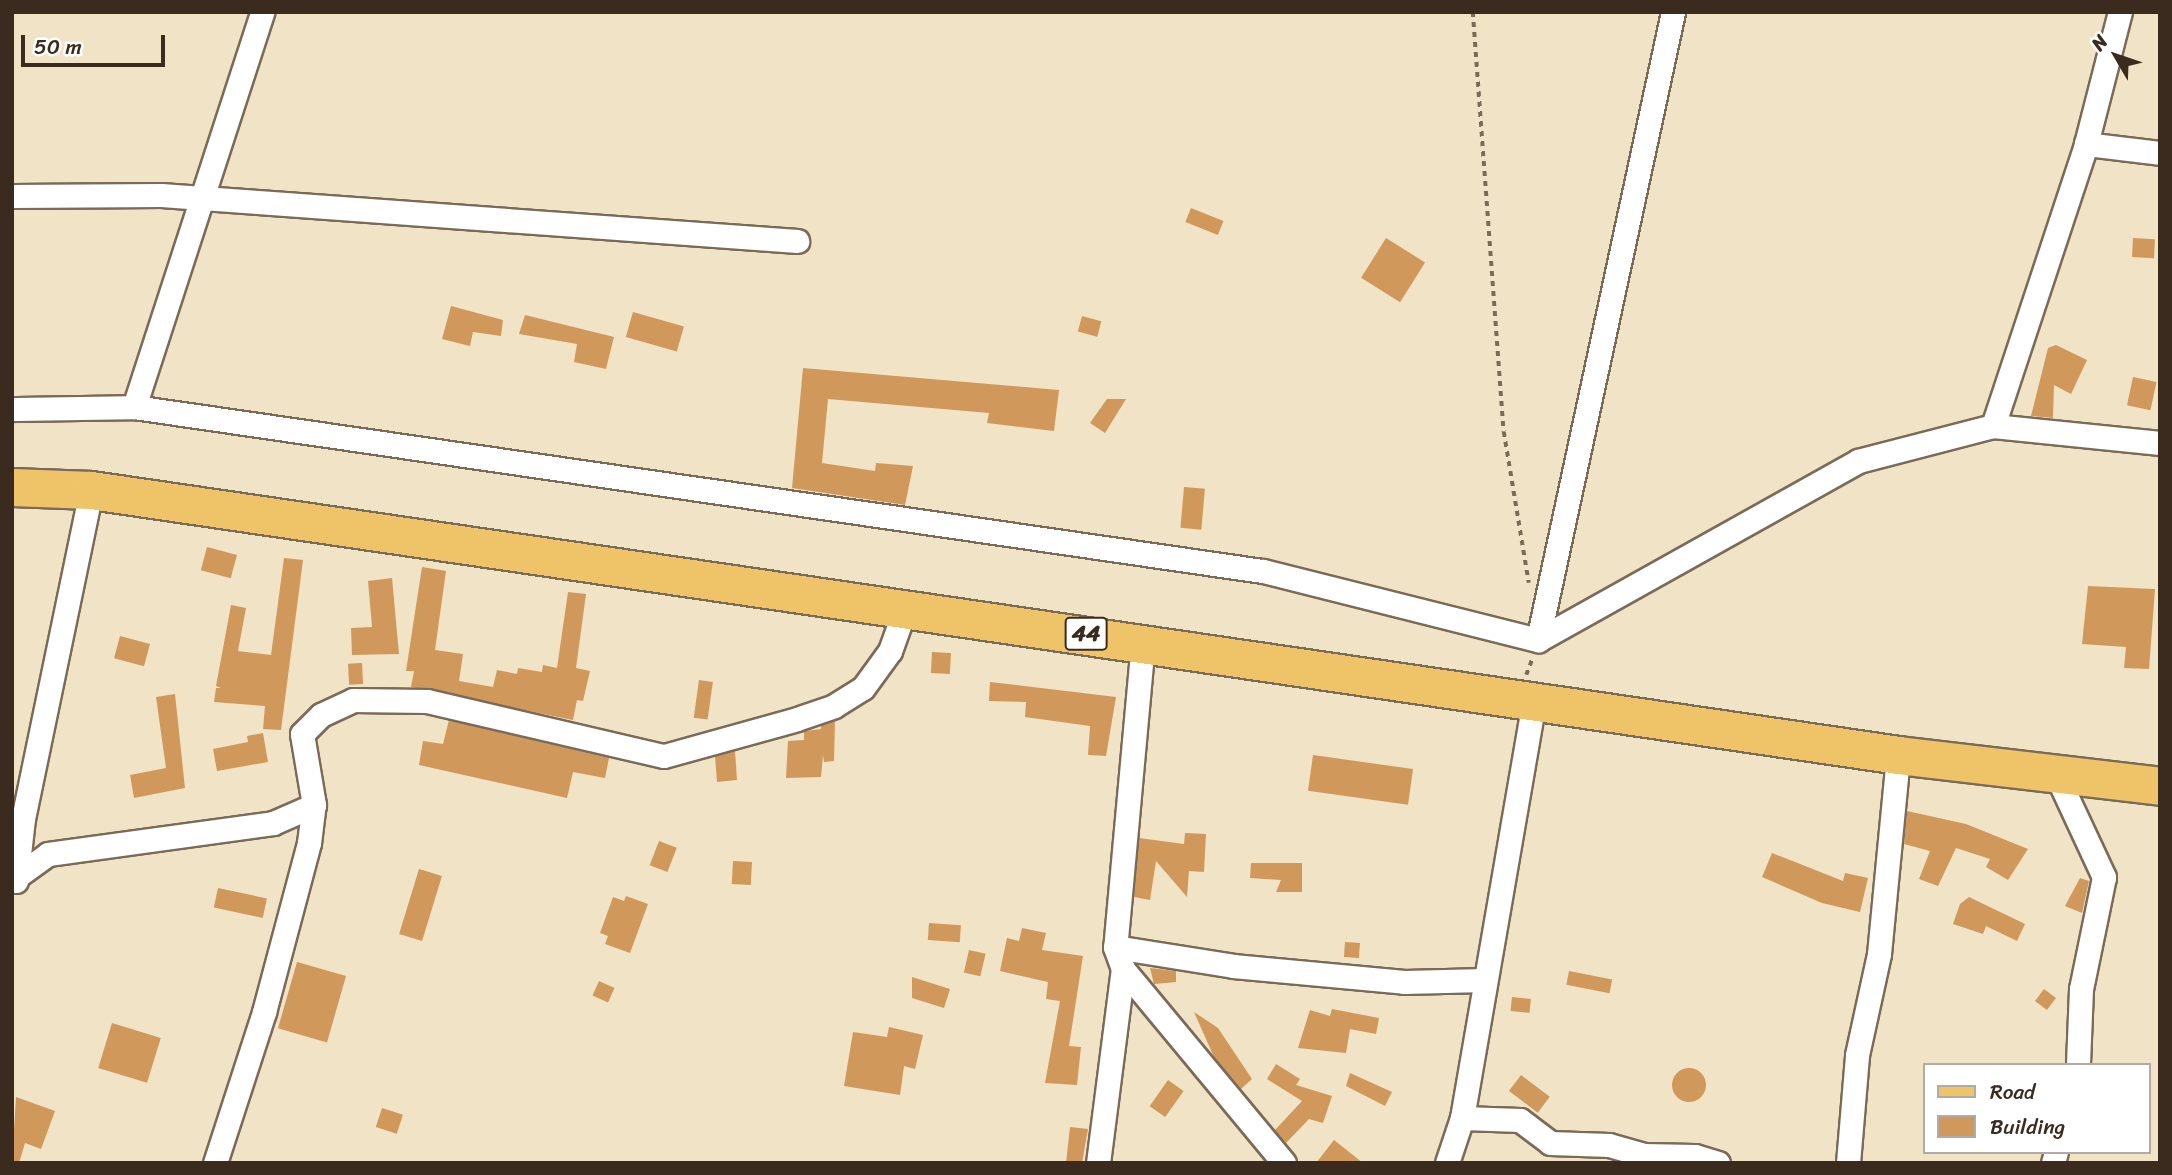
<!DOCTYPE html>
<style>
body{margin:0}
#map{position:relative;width:2172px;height:1175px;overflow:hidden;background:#f0e3c6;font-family:Sriracha,sans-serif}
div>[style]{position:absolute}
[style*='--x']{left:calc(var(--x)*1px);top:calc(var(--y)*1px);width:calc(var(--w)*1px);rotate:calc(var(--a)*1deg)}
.building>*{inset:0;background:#d0985b;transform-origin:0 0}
.round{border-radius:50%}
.path>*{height:3.5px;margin-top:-1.75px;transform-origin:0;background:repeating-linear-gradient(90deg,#7a6b59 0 5px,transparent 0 10px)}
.roads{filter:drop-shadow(2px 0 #7a6b59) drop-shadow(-2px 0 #7a6b59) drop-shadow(0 2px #7a6b59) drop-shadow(0 -2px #7a6b59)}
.street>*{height:23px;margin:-11.5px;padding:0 11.5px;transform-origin:11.5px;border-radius:11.5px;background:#fff}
.primary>*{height:37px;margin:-18.5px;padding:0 18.5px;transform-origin:18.5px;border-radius:18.5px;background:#efc469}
span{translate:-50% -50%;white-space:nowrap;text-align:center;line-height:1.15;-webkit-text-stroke:7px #fff;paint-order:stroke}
.shield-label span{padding:2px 5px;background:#fff;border:2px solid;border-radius:5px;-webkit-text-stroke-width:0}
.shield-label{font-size:23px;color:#3b2a1e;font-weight:700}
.frame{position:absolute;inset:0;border:14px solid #3b2a1e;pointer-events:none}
.legend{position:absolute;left:1923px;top:1063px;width:228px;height:91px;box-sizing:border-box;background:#fff;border:2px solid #b1aaa5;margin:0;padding:9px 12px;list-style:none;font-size:21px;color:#3b2a1e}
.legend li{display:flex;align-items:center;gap:14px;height:35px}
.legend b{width:35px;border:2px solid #b1aaa5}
.north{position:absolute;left:2081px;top:21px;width:70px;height:70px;-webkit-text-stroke:5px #fff;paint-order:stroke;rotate:309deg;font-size:19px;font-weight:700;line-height:28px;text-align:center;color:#3b2a1e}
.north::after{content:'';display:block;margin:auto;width:24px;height:32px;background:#3b2a1e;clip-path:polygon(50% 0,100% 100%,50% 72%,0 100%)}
.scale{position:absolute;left:21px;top:35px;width:144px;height:32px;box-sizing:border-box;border:4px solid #3b2a1e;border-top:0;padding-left:9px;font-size:21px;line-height:24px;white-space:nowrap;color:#3b2a1e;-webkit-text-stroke:5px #fff;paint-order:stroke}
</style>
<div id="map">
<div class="building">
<div style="left:1191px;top:208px;width:35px;height:15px;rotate:22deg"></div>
<div style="left:1386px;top:238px;width:46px;height:47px;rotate:32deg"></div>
<div style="left:2133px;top:238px;width:22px;height:19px;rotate:3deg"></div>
<div style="clip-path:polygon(451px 306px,503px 320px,501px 336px,473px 332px,470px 346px,442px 339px)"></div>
<div style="left:633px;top:312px;width:53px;height:26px;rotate:16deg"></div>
<div style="clip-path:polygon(525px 315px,614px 337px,606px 369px,574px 362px,577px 344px,519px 334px)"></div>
<div style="left:1082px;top:316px;width:20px;height:16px;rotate:15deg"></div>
<div style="clip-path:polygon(2056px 345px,2087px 360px,2071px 394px,2054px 385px,2053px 418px,2031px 416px,2048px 348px)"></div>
<div style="clip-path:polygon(803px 368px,1059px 390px,1054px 431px,987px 423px,989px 413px,828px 399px,822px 463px,875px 471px,876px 463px,913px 466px,905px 505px,792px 488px)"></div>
<div style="left:2133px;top:377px;width:24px;height:29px;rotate:12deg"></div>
<div style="clip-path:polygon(1107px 399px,1126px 399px,1105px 433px,1090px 423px)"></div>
<div style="left:1184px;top:487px;width:21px;height:41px;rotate:5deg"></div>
<div style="left:207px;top:547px;width:31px;height:24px;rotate:15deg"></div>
<div style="clip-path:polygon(284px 558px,303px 560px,281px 730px,263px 729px,265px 706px,214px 702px,216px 688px,221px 688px,216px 686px,231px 605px,246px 608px,238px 651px,271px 655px)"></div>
<div style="clip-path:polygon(422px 567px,446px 571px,435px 650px,463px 654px,459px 681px,493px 687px,497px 670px,517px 674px,518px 668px,542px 672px,543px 665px,557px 668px,568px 592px,586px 594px,576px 668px,590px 671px,583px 701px,577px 700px,573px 720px,411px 687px,414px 671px,406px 671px)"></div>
<div style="clip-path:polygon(392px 578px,399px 654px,352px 655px,351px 628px,372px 627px,368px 581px)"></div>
<div style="clip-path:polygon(2088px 586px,2155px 589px,2149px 669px,2124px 668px,2126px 647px,2082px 644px)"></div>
<div style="left:120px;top:636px;width:31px;height:23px;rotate:15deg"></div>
<div style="left:932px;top:652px;width:19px;height:21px;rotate:3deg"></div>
<div style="left:362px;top:663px;width:21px;height:14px;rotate:87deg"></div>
<div style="left:699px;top:680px;width:14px;height:38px;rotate:8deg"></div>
<div style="clip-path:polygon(990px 682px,1116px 697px,1106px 756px,1088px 755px,1090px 726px,1025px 717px,1026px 702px,989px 701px)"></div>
<div style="clip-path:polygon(175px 694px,185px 788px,134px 798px,130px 775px,166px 768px,156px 697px)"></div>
<div style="clip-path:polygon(449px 720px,609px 758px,605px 778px,573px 772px,567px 798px,419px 765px,423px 741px,443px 744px)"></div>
<div style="clip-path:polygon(835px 720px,834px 761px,824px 762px,823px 755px,821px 777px,786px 778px,788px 741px,804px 740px,804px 731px,821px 729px,821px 725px)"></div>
<div style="clip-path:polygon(263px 733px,268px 762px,217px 771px,213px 749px,248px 742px,247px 736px)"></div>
<div style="clip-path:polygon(735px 751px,737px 780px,717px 782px,715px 756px)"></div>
<div style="left:1313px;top:755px;width:101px;height:36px;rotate:8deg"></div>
<div style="clip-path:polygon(1907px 811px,1966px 824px,2028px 849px,2008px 880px,1986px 867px,1990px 859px,1956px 848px,1938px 886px,1919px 879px,1930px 851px,1904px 844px)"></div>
<div style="clip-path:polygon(1185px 833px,1206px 834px,1204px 872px,1189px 871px,1187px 897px,1156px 861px,1150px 900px,1134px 897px,1139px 838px,1184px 844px)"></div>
<div style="left:659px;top:841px;width:19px;height:26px;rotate:21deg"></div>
<div style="clip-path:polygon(1772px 853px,1843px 881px,1845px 873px,1868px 878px,1860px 912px,1822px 903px,1762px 877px)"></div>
<div style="left:733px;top:861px;width:19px;height:23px;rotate:3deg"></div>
<div style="clip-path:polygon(1251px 863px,1302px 863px,1302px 892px,1276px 892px,1281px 880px,1250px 878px)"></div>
<div style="left:419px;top:869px;width:24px;height:68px;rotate:17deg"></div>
<div style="clip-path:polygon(2080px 878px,2089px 881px,2082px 913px,2065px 906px)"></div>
<div style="left:218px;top:888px;width:50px;height:20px;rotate:12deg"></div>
<div style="clip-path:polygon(626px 896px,648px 904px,630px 953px,605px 944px,608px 936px,600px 933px,613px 897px,624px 901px)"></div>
<div style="clip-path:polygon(1969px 897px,2025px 924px,2017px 941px,1986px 926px,1983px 934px,1953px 924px,1960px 904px)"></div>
<div style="left:929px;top:923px;width:32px;height:17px;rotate:4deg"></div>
<div style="clip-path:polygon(1022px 928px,1046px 933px,1042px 950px,1083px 956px,1069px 1046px,1081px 1047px,1077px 1085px,1045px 1083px,1060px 1001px,1046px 999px,1048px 982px,1000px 971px,1007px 938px,1019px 941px)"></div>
<div style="left:1345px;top:942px;width:15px;height:15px;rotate:4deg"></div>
<div style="left:969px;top:950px;width:17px;height:23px;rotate:13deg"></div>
<div style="left:297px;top:962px;width:51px;height:69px;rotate:16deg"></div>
<div style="clip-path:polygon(1150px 968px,1176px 971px,1176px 982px,1154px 984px)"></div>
<div style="left:1569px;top:971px;width:44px;height:14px;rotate:11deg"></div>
<div style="clip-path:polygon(912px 977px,950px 989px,944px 1008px,912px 998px)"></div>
<div style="left:599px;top:981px;width:17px;height:16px;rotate:24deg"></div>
<div style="left:2044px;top:989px;width:15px;height:15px;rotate:37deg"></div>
<div style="left:1512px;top:997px;width:19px;height:14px;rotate:6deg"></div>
<div style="clip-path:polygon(1332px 1009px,1379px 1018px,1376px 1034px,1350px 1029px,1346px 1053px,1298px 1048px,1310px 1010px,1330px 1016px)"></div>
<div style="clip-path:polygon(1194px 1012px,1218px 1028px,1252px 1079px,1241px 1089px,1214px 1057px)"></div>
<div style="left:112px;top:1023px;width:51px;height:47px;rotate:17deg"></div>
<div style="clip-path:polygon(889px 1027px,923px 1035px,915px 1069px,904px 1066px,900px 1095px,844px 1086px,853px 1032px,887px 1037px)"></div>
<div style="clip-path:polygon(1276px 1064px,1300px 1079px,1296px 1085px,1332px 1096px,1323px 1123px,1309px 1119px,1286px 1143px,1275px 1130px,1302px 1101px,1267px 1079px)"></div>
<div class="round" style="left:1672px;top:1068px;width:34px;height:34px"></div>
<div style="clip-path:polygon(1350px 1073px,1392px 1092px,1385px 1106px,1346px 1086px)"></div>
<div style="left:1521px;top:1075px;width:36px;height:20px;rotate:37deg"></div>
<div style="left:1168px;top:1080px;width:19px;height:32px;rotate:35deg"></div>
<div style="clip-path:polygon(16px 1097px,55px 1111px,41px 1149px,25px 1143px,19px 1163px,12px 1163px)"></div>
<div style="left:382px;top:1108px;width:22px;height:20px;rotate:18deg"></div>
<div style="clip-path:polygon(1070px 1127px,1088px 1129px,1082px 1163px,1066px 1163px)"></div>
<div style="clip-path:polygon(1334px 1140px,1363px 1163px,1316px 1163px)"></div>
</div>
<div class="path">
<div style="--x:1473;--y:12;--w:421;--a:85.8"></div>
<div style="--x:1504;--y:432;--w:153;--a:80.6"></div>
<div style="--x:1526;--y:675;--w:17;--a:-69"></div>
</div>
<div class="roads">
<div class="street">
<div style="--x:2086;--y:144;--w:75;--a:6.9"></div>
<div style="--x:12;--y:196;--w:149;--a:-0.4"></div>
<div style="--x:161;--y:195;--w:638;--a:4.14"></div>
<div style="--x:134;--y:407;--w:415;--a:-72"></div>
<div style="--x:12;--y:409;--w:122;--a:-0.9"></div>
<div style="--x:134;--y:407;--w:1141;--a:8.27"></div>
<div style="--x:1263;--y:571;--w:284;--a:14.1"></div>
<div style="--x:1538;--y:640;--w:367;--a:-29.2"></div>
<div style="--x:1858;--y:461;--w:139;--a:-14.5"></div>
<div style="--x:1993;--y:426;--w:168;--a:5.8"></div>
<div style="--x:1993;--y:426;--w:297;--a:-71.7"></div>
<div style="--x:2086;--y:144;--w:136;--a:-75.6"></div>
<div style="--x:1538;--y:640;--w:642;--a:-77.87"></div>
<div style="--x:1143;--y:642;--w:306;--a:95.2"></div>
<div style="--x:1115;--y:947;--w:23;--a:70"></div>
<div style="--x:1123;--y:969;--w:252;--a:50.3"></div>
<div style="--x:2056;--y:774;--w:114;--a:65"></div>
<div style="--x:2104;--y:877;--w:114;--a:101.6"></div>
<div style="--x:2081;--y:989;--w:76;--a:92.3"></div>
<div style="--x:12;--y:880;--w:44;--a:-35.8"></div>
<div style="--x:48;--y:854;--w:227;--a:-7.8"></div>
<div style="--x:273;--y:823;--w:45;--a:-23.7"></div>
<div style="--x:314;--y:805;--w:72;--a:-99.6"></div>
<div style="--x:302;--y:734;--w:27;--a:-45"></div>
<div style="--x:321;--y:715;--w:35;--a:-25"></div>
<div style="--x:353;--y:700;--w:74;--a:0.8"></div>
<div style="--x:427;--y:701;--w:243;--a:13.1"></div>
<div style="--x:664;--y:756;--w:138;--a:-15.5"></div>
<div style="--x:797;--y:719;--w:39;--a:-19"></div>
<div style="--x:834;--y:706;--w:34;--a:-32"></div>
<div style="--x:863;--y:688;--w:46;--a:-53.9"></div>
<div style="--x:890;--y:651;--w:45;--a:-70.3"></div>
<div style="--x:16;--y:881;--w:62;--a:-83.6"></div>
<div style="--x:23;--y:819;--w:336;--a:-78.3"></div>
<div style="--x:1115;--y:947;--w:120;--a:9.1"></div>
<div style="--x:1233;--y:966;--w:172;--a:5.3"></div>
<div style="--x:1404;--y:982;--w:81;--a:-1.4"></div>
<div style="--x:1462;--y:1118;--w:58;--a:2"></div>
<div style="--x:1520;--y:1120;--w:38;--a:37"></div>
<div style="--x:1550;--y:1143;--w:59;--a:1.9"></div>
<div style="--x:1609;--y:1145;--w:35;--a:16"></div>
<div style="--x:1643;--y:1155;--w:52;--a:1.1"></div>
<div style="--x:1695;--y:1156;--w:24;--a:17"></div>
<div style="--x:215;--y:1163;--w:159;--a:-72"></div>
<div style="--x:264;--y:1012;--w:175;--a:-75.1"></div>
<div style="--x:309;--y:843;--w:38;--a:-83"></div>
<div style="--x:1098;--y:1163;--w:196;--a:-82.7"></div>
<div style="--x:1447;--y:1163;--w:47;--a:-71.6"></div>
<div style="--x:1462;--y:1118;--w:425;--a:-80.2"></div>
<div style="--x:1848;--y:1163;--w:108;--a:-85.2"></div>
<div style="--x:1857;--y:1055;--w:103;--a:-77.7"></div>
<div style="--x:1879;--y:954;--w:200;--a:-84.5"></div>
<div style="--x:2053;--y:1163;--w:11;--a:-75"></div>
</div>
<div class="primary">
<div style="--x:12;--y:487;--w:79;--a:2.2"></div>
<div style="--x:91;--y:490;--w:1826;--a:8.34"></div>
<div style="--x:1898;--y:755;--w:264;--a:6.7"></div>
</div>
</div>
<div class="shield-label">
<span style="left:1086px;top:634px">44</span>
</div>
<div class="frame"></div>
<ul class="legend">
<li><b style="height:9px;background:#efc469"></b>Road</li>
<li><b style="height:19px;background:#d0985b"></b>Building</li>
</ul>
<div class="north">N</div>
<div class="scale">50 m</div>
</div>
